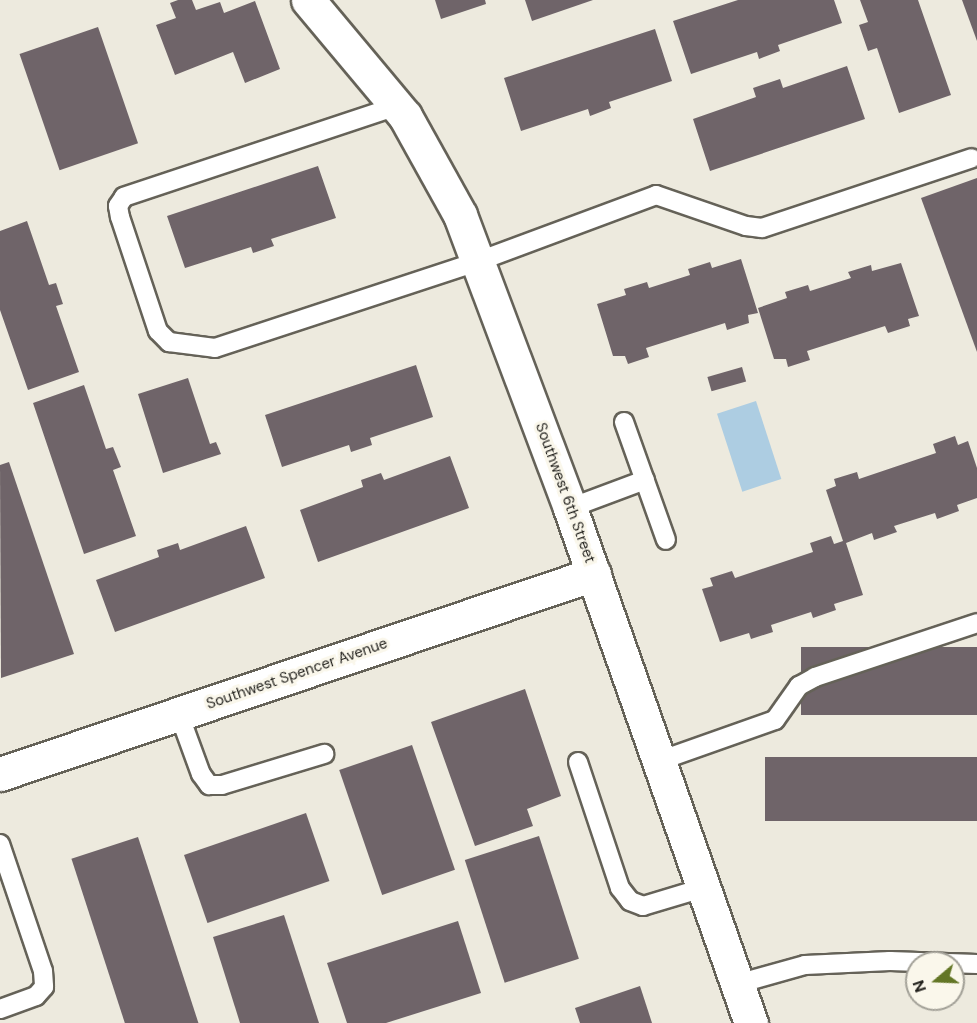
<!DOCTYPE html>
<style>
body{margin:0}
#map{position:relative;width:977px;height:1023px;overflow:hidden;background:#edeade;font-family:"DM Sans",sans-serif}
div>[style]{position:absolute}
[style*='--x']{left:calc(var(--x)*1px);top:calc(var(--y)*1px);width:calc(var(--w)*1px);rotate:calc(var(--a)*1deg)}
.water>*{inset:0;background:#adcde2;transform-origin:0 0}
.building>*{inset:0;background:#6f6469;transform-origin:0 0}
.roads{filter:drop-shadow(2px 0 #656258) drop-shadow(-2px 0 #656258) drop-shadow(0 2px #656258) drop-shadow(0 -2px #656258)}
.service>*{height:18px;margin:-9px;padding:0 9px;transform-origin:9px;border-radius:9px;background:#fff}
.minor>*{height:33px;margin:-16.5px;padding:0 16.5px;transform-origin:16.5px;border-radius:16.5px;background:#fff}
span{translate:-50% -50%;white-space:nowrap;text-align:center;line-height:1.15;-webkit-text-stroke:6px #faf7eb;paint-order:stroke}
.street-label{font-size:15px;color:#201f1b}
.north{position:absolute;left:905px;top:951px;width:60px;height:60px;box-sizing:border-box;background:#faf7eb;border:2px solid #a3a198;border-radius:50%;rotate:251deg;font-size:16px;font-weight:700;line-height:24px;text-align:center;color:#201f1b}
.north::after{content:'';display:block;margin:auto;width:21px;height:27px;background:#637625;clip-path:polygon(50% 0,100% 100%,50% 72%,0 100%)}
</style>
<div id="map">
<div class="water">
<div style="left:756px;top:401px;width:82px;height:41px;rotate:72deg"></div>
</div>
<div class="building">
<div style="clip-path:polygon(178px 0,192px 0,196px 10px,220px 2px,224px 13px,255px 1px,280px 69px,245px 83px,233px 52px,175px 75px,156px 25px,176px 18px,170px 3px)"></div>
<div style="clip-path:polygon(435px 0,485px 0,486px 4px,441px 19px)"></div>
<div style="clip-path:polygon(525px 0,593px 0,532px 21px)"></div>
<div style="clip-path:polygon(738px 0,834px 0,842px 23px,778px 45px,780px 51px,759px 59px,757px 52px,691px 74px,673px 21px)"></div>
<div style="clip-path:polygon(860px 0,918px 0,951px 95px,899px 113px,877px 48px,868px 51px,859px 25px,868px 22px)"></div>
<div style="clip-path:polygon(962px 0,977px 0,977px 41px)"></div>
<div style="left:98px;top:27px;width:123px;height:83px;rotate:71deg"></div>
<div style="clip-path:polygon(655px 29px,672px 81px,609px 102px,611px 108px,590px 116px,588px 109px,521px 131px,504px 78px)"></div>
<div style="clip-path:polygon(847px 66px,865px 119px,710px 171px,693px 119px,756px 97px,753px 88px,780px 79px,783px 88px)"></div>
<div style="clip-path:polygon(318px 166px,336px 218px,271px 239px,274px 246px,253px 253px,251px 247px,185px 268px,167px 216px)"></div>
<div style="clip-path:polygon(977px 178px,977px 352px,921px 198px)"></div>
<div style="clip-path:polygon(27px 221px,49px 285px,56px 283px,63px 304px,56px 306px,79px 372px,28px 390px,0 310px,0 231px)"></div>
<div style="clip-path:polygon(741px 259px,758px 313px,748px 315px,749px 323px,727px 330px,725px 323px,646px 348px,649px 357px,628px 364px,625px 356px,613px 356px,597px 304px,626px 295px,624px 289px,647px 282px,649px 288px,690px 275px,688px 269px,710px 262px,712px 268px)"></div>
<div style="clip-path:polygon(901px 263px,919px 316px,908px 319px,910px 326px,888px 333px,885px 326px,807px 351px,810px 360px,788px 367px,786px 359px,774px 359px,758px 308px,787px 298px,785px 292px,808px 285px,810px 291px,851px 278px,848px 272px,871px 265px,872px 271px)"></div>
<div style="clip-path:polygon(416px 365px,433px 417px,370px 438px,372px 445px,351px 452px,349px 445px,282px 467px,265px 415px)"></div>
<div style="left:742px;top:367px;width:15px;height:36px;rotate:74deg"></div>
<div style="clip-path:polygon(188px 378px,210px 444px,216px 442px,221px 454px,163px 473px,138px 394px)"></div>
<div style="clip-path:polygon(84px 385px,106px 449px,113px 447px,121px 467px,113px 470px,136px 536px,84px 554px,33px 403px)"></div>
<div style="clip-path:polygon(955px 436px,958px 445px,968px 441px,977px 468px,977px 498px,957px 505px,959px 511px,937px 519px,935px 513px,894px 526px,897px 532px,874px 540px,872px 533px,846px 543px,863px 595px,834px 604px,836px 610px,813px 618px,811px 612px,771px 625px,773px 632px,751px 639px,749px 633px,720px 642px,702px 589px,713px 586px,710px 578px,732px 571px,735px 578px,813px 552px,810px 543px,831px 536px,834px 544px,843px 541px,826px 490px,836px 486px,834px 479px,857px 472px,859px 479px,936px 453px,933px 444px)"></div>
<div style="clip-path:polygon(450px 456px,469px 508px,318px 562px,300px 510px,363px 487px,361px 480px,381px 473px,384px 480px)"></div>
<div style="clip-path:polygon(9px 462px,74px 654px,1px 678px,0 465px)"></div>
<div style="clip-path:polygon(246px 526px,265px 578px,115px 632px,96px 580px,159px 557px,157px 550px,178px 543px,180px 550px)"></div>
<div style="left:977px;top:647px;width:68px;height:176px;rotate:90deg"></div>
<div style="clip-path:polygon(525px 689px,561px 796px,527px 809px,533px 826px,475px 846px,431px 722px)"></div>
<div style="left:412px;top:745px;width:132px;height:77px;rotate:71deg"></div>
<div style="left:977px;top:757px;width:64px;height:212px;rotate:90deg"></div>
<div style="left:306px;top:813px;width:72px;height:129px;rotate:71deg"></div>
<div style="left:539px;top:836px;width:129px;height:78px;rotate:72deg"></div>
<div style="left:138px;top:837px;width:196px;height:70px;rotate:72deg"></div>
<div style="clip-path:polygon(284px 915px,319px 1023px,240px 1023px,213px 937px)"></div>
<div style="clip-path:polygon(458px 921px,481px 993px,386px 1023px,347px 1023px,327px 963px)"></div>
<div style="clip-path:polygon(640px 986px,652px 1023px,580px 1023px,575px 1008px)"></div>
</div>
<div class="roads">
<div class="service">
<div style="--x:397;--y:106;--w:288;--a:161.6"></div>
<div style="--x:124;--y:197;--w:11;--a:124"></div>
<div style="--x:118;--y:206;--w:11;--a:80"></div>
<div style="--x:120;--y:217;--w:120;--a:71.6"></div>
<div style="--x:158;--y:331;--w:16;--a:45"></div>
<div style="--x:169;--y:342;--w:46;--a:7.4"></div>
<div style="--x:215;--y:348;--w:278;--a:-18.2"></div>
<div style="--x:479;--y:261;--w:189;--a:-20.4"></div>
<div style="--x:656;--y:195;--w:95;--a:19"></div>
<div style="--x:746;--y:226;--w:16;--a:7"></div>
<div style="--x:762;--y:228;--w:221;--a:-18.4"></div>
<div style="--x:624;--y:422;--w:125;--a:70.4"></div>
<div style="--x:570;--y:508;--w:80;--a:-20.5"></div>
<div style="--x:179;--y:714;--w:64;--a:69.9"></div>
<div style="--x:201;--y:774;--w:14;--a:54"></div>
<div style="--x:209;--y:785;--w:13;--a:0"></div>
<div style="--x:222;--y:785;--w:107;--a:-16.9"></div>
<div style="--x:659;--y:761;--w:123;--a:-19.5"></div>
<div style="--x:775;--y:720;--w:42;--a:-54.8"></div>
<div style="--x:799;--y:686;--w:18;--a:-29"></div>
<div style="--x:815;--y:677;--w:171;--a:-18.4"></div>
<div style="--x:578;--y:762;--w:133;--a:71.6"></div>
<div style="--x:620;--y:888;--w:16;--a:52"></div>
<div style="--x:630;--y:901;--w:14;--a:21"></div>
<div style="--x:643;--y:906;--w:63;--a:-16.7"></div>
<div style="--x:0;--y:844;--w:134;--a:71.3"></div>
<div style="--x:43;--y:971;--w:16;--a:86"></div>
<div style="--x:44;--y:987;--w:12;--a:132"></div>
<div style="--x:36;--y:996;--w:38;--a:160"></div>
<div style="--x:737;--y:984;--w:71;--a:-15.6"></div>
<div style="--x:805;--y:965;--w:85;--a:-2.7"></div>
<div style="--x:890;--y:961;--w:87;--a:2"></div>
</div>
<div class="minor">
<div style="--x:308;--y:0;--w:151;--a:50.1"></div>
<div style="--x:405;--y:116;--w:113;--a:60.9"></div>
<div style="--x:460;--y:215;--w:313;--a:69.4"></div>
<div style="--x:570;--y:508;--w:546;--a:70.64"></div>
<div style="--x:0;--y:774;--w:627;--a:-18.61"></div>
</div>
</div>
<div class="street-label">
<span style="left:565px;top:493px;rotate:70deg">Southwest 6th Street</span>
<span style="left:297px;top:674px;rotate:-19deg">Southwest Spencer Avenue</span>
</div>
<div class="north">N</div>
</div>
